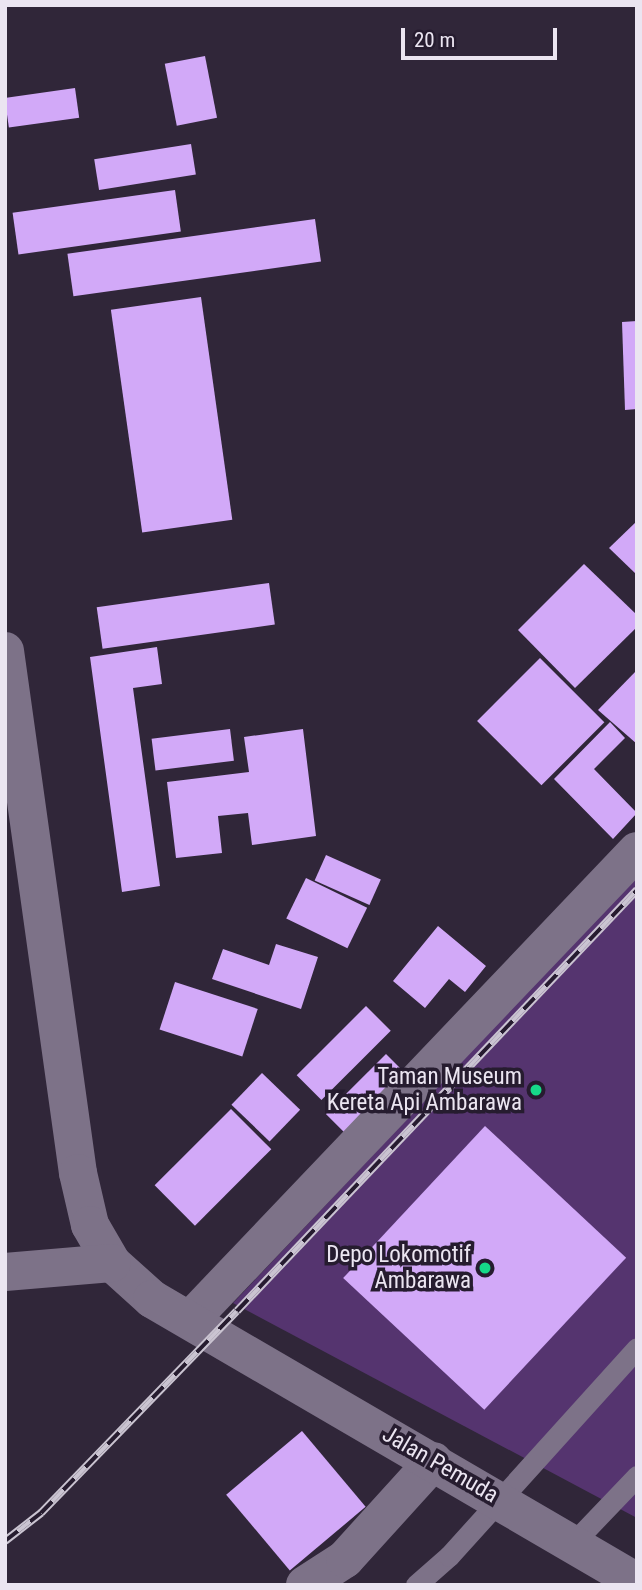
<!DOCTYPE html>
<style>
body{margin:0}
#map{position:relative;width:642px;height:1590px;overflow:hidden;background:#302639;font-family:"Roboto Condensed",sans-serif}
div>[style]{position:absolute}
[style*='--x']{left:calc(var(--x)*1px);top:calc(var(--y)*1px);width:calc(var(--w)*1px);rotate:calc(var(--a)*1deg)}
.green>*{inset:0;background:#55346f}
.building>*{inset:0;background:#d2a9f8;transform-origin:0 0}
.lane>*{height:21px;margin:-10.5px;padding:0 10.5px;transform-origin:10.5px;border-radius:10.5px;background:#7d7288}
.street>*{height:38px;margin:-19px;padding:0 19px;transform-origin:19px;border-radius:19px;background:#7d7288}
.secondary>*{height:38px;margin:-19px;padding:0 19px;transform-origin:19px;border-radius:19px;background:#7d7288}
.rail>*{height:8px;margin-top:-4px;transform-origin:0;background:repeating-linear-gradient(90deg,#261c2f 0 16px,#cac4d1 0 32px);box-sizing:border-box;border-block:2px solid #cac4d1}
.dots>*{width:19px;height:19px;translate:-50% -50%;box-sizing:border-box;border:4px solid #261c2f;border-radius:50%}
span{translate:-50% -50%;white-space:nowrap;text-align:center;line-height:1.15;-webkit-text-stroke:7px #261c2f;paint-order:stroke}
.poi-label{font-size:23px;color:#ebe5f1}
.right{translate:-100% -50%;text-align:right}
.street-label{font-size:23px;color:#ebe5f1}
.frame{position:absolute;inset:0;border:7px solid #ebe5f1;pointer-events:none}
.scale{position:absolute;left:401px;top:28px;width:156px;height:32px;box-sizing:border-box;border:4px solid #ebe5f1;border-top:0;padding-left:9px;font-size:21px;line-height:24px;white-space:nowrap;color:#ebe5f1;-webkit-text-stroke:5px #261c2f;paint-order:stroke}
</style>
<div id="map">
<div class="green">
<div style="clip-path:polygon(637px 876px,637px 1518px,233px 1303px)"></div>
</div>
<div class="building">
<div style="left:205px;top:56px;width:63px;height:41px;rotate:79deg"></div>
<div style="left:75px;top:88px;width:30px;height:71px;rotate:82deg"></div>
<div style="left:191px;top:144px;width:31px;height:98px;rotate:81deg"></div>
<div style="left:175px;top:190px;width:42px;height:164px;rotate:82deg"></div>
<div style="left:315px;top:219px;width:43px;height:250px;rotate:82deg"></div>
<div style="left:201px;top:297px;width:225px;height:91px;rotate:82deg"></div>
<div style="clip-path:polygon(637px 321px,637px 409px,625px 410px,622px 322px)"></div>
<div style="clip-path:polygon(637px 521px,637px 575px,609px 548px)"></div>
<div style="clip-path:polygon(584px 564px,637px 615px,637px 627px,575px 688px,518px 630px)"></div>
<div style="left:269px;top:583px;width:42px;height:174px;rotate:82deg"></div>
<div style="clip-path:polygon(157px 647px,162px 684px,133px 688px,160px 886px,122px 892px,90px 657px)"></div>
<div style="left:540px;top:658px;width:91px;height:89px;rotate:45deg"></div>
<div style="clip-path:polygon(637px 670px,637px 744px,598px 710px)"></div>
<div style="clip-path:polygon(610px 722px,625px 738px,594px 769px,637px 813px,613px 839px,554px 779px)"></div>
<div style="left:230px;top:729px;width:32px;height:79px;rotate:83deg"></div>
<div style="clip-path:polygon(303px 729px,316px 836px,252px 845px,248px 813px,218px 816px,222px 853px,176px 858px,167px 782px,249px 772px,244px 737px)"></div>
<div style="left:326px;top:855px;width:60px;height:28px;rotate:24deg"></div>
<div style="left:306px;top:878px;width:68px;height:45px;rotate:26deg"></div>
<div style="clip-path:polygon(438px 926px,486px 966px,465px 992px,449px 979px,425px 1008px,393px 981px)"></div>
<div style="clip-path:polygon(276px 944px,318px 957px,301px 1009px,212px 979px,223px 949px,269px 965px)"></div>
<div style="left:175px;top:982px;width:87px;height:50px;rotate:18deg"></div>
<div style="left:366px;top:1006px;width:35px;height:98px;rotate:45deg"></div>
<div style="left:386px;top:1054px;width:30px;height:85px;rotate:45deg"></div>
<div style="left:262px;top:1073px;width:53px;height:44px;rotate:44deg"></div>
<div style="left:231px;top:1109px;width:57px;height:108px;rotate:45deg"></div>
<div style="left:485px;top:1126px;width:193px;height:208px;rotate:43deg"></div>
<div style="left:302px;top:1431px;width:99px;height:99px;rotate:50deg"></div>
</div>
<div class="lane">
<div style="--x:572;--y:1544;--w:94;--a:-46.3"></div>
<div style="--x:416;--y:1585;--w:44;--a:-41.3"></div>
<div style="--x:449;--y:1556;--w:280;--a:-47.9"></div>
</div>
<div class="street">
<div style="--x:190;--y:1320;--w:648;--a:-46.38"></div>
<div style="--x:305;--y:1585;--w:48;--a:-33"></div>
<div style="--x:345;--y:1559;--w:132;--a:-47.8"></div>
</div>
<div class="secondary">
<div style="--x:5;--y:651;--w:527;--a:82.04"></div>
<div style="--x:78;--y:1173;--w:53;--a:77"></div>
<div style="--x:90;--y:1225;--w:44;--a:59.9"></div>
<div style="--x:112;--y:1263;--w:54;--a:42"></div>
<div style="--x:152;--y:1299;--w:562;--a:30.26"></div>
<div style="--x:5;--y:1272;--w:107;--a:-4.8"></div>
</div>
<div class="rail">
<div style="--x:5;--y:1541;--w:46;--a:-37.9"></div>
<div style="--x:41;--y:1513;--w:281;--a:-45.9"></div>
<div style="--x:237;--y:1311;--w:581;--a:-46.47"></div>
</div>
<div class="dots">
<div style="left:536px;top:1090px;background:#16d989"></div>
<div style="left:485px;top:1268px;background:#16d989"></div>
</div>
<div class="poi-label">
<span class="right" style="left:522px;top:1090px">Taman Museum<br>Kereta Api Ambarawa</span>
<span class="right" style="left:471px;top:1268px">Depo Lokomotif<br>Ambarawa</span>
</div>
<div class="street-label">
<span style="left:440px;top:1465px;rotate:30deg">Jalan Pemuda</span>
</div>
<div class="frame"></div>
<div class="scale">20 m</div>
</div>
